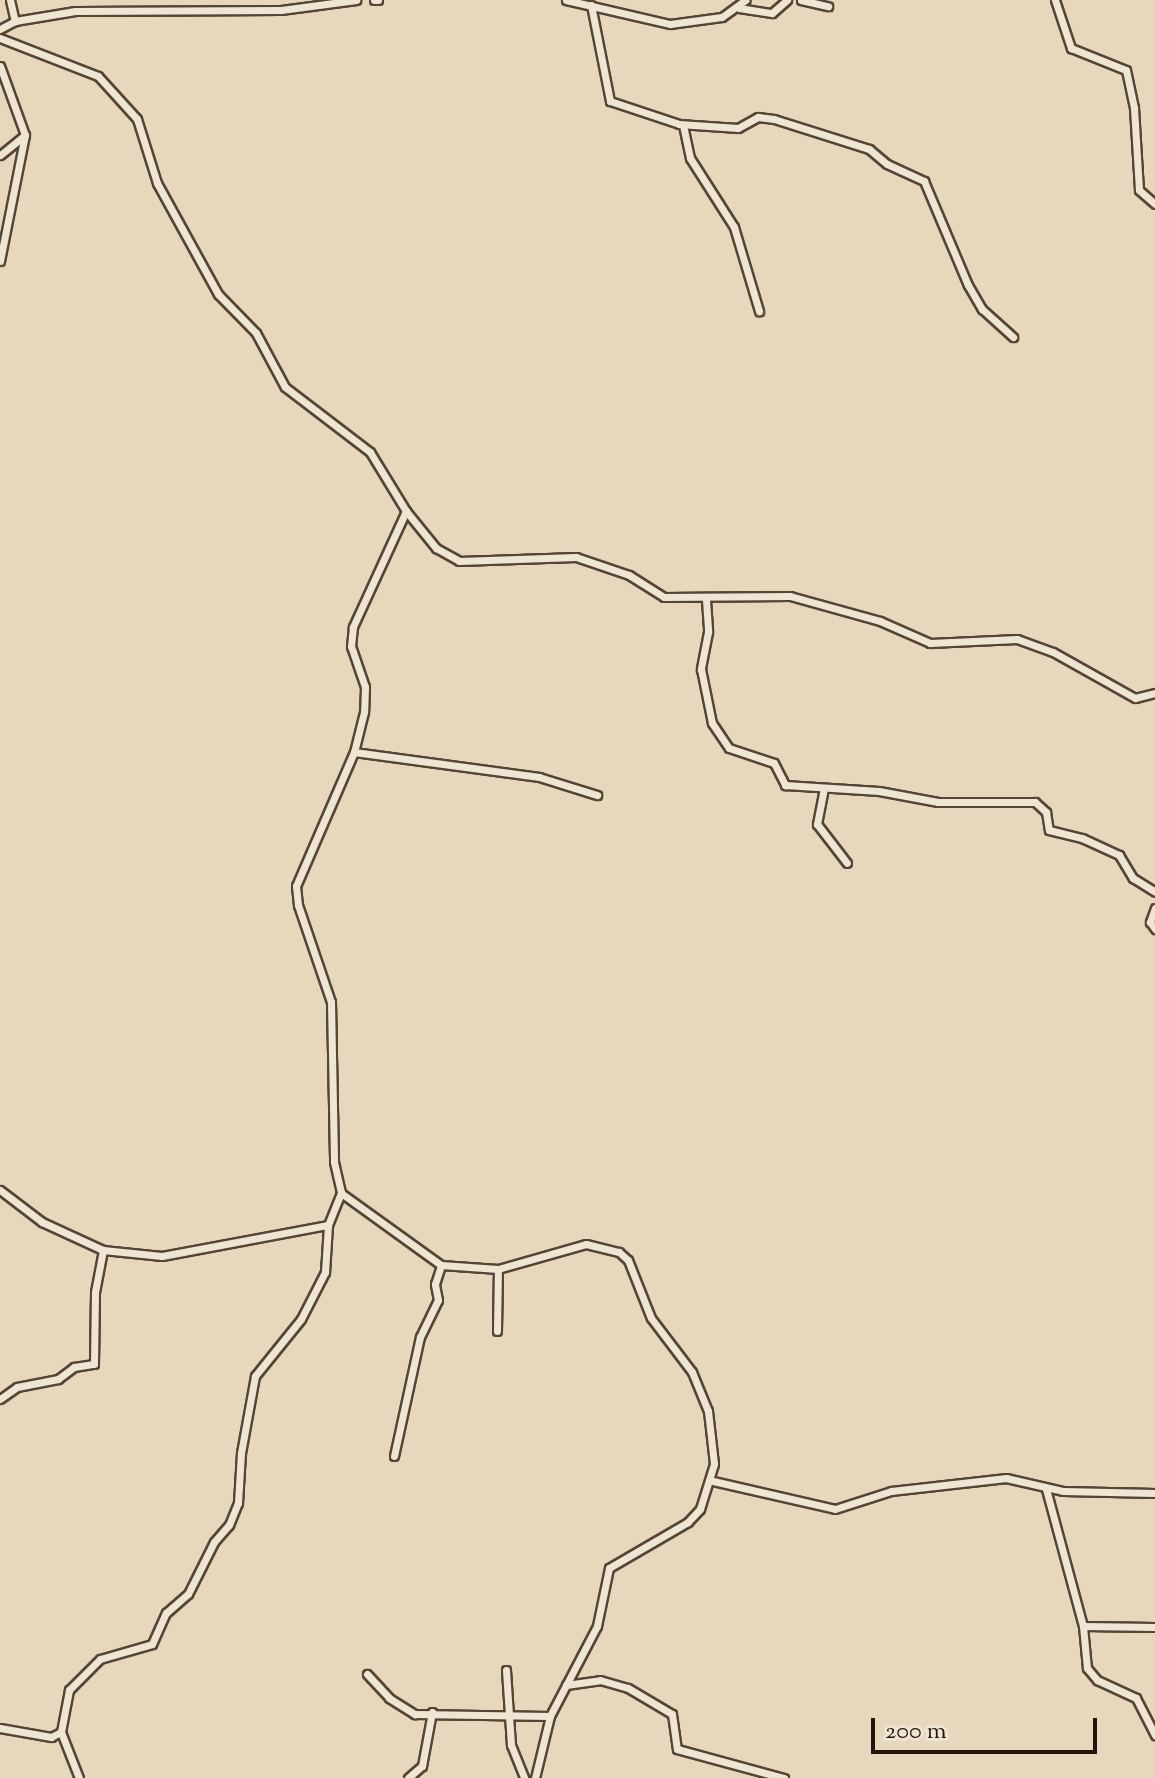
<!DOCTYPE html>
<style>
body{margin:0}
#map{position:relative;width:1155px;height:1778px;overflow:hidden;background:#e7d7bc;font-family:"Sorts Mill Goudy",serif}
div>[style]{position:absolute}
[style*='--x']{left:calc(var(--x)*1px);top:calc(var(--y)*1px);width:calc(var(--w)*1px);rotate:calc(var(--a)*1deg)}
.roads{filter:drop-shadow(2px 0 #564435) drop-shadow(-2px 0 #564435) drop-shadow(0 2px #564435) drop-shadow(0 -2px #564435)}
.street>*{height:7px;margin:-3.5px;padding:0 3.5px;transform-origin:3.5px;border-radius:3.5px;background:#efe5d3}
span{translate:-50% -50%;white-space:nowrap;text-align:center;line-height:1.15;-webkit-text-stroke:6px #efe5d3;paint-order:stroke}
.scale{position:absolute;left:871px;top:1718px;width:226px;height:36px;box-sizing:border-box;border:4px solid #251308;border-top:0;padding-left:10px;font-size:24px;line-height:28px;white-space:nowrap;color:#251308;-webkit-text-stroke:6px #efe5d3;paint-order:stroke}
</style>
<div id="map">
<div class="roads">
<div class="street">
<div style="--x:10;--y:0;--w:22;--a:77"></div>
<div style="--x:374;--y:0;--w:4;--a:0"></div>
<div style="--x:566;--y:0;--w:107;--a:13"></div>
<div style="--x:670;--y:24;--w:52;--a:-7.7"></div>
<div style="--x:722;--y:17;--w:29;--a:-36"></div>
<div style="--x:801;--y:0;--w:28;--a:13"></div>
<div style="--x:1055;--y:0;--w:51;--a:71.6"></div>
<div style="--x:1071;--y:48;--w:59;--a:21.8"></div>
<div style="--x:1126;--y:70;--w:39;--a:78"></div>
<div style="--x:1134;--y:108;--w:82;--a:86.5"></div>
<div style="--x:1139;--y:190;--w:21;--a:41"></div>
<div style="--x:591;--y:5;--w:98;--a:78.8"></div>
<div style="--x:610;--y:101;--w:73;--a:18.4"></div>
<div style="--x:679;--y:124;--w:59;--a:3.9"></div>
<div style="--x:738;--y:128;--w:23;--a:-29"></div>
<div style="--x:758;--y:117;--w:16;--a:7"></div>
<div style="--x:774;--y:119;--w:100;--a:17.5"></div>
<div style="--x:869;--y:149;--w:23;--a:40"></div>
<div style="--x:887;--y:164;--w:41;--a:24.7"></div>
<div style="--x:924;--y:181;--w:113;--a:67.1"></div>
<div style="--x:968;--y:285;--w:28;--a:60"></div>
<div style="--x:982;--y:309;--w:42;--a:42.1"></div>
<div style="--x:739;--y:8;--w:33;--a:9"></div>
<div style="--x:772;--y:13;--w:20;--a:-41"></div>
<div style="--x:0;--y:29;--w:17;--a:-28"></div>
<div style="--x:15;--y:21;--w:61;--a:-9.5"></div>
<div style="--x:75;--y:11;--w:206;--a:-0.3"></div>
<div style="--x:281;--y:10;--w:76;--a:-7.6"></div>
<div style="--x:0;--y:38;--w:105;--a:21.2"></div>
<div style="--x:98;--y:76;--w:58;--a:47.8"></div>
<div style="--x:137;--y:119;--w:67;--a:72.6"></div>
<div style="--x:157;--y:183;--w:127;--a:61.2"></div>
<div style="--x:218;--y:294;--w:54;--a:45.7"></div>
<div style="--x:256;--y:333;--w:61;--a:61.8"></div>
<div style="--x:285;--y:387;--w:107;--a:37.4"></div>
<div style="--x:370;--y:452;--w:69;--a:58.6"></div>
<div style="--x:406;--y:511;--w:128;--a:114.6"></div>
<div style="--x:353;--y:627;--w:19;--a:96"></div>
<div style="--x:351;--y:646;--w:43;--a:71.1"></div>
<div style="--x:365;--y:687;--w:25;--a:92"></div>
<div style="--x:364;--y:712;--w:41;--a:104"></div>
<div style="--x:354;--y:752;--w:146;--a:113.4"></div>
<div style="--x:296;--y:886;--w:19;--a:84"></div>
<div style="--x:298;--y:905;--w:102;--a:71.2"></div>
<div style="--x:331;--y:1002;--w:160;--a:88.9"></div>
<div style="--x:334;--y:1162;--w:32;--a:77"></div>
<div style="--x:341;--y:1193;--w:123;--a:35.8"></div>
<div style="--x:441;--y:1265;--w:57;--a:4"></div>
<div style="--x:498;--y:1269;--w:91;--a:-15.9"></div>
<div style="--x:586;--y:1244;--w:34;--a:14"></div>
<div style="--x:619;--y:1252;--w:12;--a:42"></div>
<div style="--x:628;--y:1260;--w:62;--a:68.4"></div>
<div style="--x:651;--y:1318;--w:68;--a:52.8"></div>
<div style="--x:692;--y:1372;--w:42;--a:67.7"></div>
<div style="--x:708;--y:1411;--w:53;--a:83.5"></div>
<div style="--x:714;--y:1464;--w:47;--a:107.3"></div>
<div style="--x:700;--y:1509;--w:18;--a:133"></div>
<div style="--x:688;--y:1522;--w:91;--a:149.8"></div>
<div style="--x:609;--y:1568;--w:59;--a:101.7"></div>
<div style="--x:597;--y:1626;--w:102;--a:117.6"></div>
<div style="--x:550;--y:1716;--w:64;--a:103.6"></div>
<div style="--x:0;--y:66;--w:73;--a:70.1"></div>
<div style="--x:25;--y:135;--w:32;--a:141"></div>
<div style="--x:683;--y:125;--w:34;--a:78"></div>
<div style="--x:690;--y:158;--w:82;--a:57.5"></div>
<div style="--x:734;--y:227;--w:88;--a:73.4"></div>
<div style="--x:0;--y:261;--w:128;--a:-78.8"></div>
<div style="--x:406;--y:511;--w:48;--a:51"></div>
<div style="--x:436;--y:548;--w:26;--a:29"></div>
<div style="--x:459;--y:561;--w:117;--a:-2"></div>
<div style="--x:576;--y:557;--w:56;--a:18.8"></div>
<div style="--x:629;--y:575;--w:41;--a:32.2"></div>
<div style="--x:664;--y:597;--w:126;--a:-0.5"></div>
<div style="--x:790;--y:596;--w:93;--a:15.5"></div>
<div style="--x:880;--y:621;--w:55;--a:23.7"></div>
<div style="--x:930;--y:643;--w:87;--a:-2.6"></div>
<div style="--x:1017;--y:639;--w:38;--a:20"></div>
<div style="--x:1053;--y:652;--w:94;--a:29.3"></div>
<div style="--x:1135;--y:698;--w:21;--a:-14"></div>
<div style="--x:706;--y:600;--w:32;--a:86"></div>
<div style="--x:708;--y:632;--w:38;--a:101"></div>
<div style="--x:701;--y:669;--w:55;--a:78.5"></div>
<div style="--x:712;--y:723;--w:30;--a:56"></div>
<div style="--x:729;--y:748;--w:47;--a:18.4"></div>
<div style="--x:774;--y:763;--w:25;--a:63"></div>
<div style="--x:785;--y:785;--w:94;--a:3.7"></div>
<div style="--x:879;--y:791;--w:60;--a:10.6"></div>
<div style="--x:938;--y:802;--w:97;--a:0"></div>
<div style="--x:1035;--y:802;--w:15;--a:42"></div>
<div style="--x:1046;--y:812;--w:18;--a:81"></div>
<div style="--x:1049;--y:830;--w:34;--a:14"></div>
<div style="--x:1082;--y:838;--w:41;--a:24.7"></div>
<div style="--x:1119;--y:855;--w:27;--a:59"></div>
<div style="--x:1133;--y:878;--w:26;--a:32"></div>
<div style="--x:354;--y:752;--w:187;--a:7.7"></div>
<div style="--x:539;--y:777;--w:61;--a:17.2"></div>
<div style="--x:824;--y:788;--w:37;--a:101"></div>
<div style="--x:817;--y:824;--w:49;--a:52.4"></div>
<div style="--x:1155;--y:908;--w:15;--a:110"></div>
<div style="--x:1150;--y:922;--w:9;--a:54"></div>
<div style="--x:0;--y:1190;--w:53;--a:37.3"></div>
<div style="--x:42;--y:1222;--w:67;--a:24.7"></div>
<div style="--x:103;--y:1250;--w:59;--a:5.8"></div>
<div style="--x:162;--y:1256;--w:169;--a:-10.6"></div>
<div style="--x:497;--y:1331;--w:62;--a:-89.1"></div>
<div style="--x:0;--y:1399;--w:21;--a:-35"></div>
<div style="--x:17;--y:1387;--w:42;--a:-11"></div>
<div style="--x:58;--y:1379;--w:20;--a:-37"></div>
<div style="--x:74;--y:1367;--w:20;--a:-9"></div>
<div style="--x:94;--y:1364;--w:72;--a:-89.2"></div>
<div style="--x:95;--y:1292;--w:43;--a:-79.2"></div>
<div style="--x:394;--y:1456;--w:122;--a:-77.7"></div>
<div style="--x:420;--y:1337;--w:41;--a:-64.1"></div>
<div style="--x:438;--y:1300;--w:16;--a:-101"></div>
<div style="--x:435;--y:1284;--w:20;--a:-72"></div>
<div style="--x:713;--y:1481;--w:125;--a:12.9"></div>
<div style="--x:835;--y:1509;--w:59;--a:-17.8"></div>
<div style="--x:891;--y:1491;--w:116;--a:-6.4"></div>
<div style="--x:1006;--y:1478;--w:58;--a:12.8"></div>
<div style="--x:1063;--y:1491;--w:92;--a:1.2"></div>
<div style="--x:1046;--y:1489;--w:142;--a:74.9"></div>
<div style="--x:1083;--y:1626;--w:42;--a:84.6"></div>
<div style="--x:1087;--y:1668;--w:16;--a:50"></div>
<div style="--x:1097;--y:1680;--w:43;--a:24.8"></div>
<div style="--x:1136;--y:1698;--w:42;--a:62.8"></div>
<div style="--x:1083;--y:1626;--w:72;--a:0.8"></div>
<div style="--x:506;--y:1670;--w:75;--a:86.2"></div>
<div style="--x:511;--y:1745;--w:35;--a:68"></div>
<div style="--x:367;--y:1674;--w:33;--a:47"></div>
<div style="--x:389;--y:1698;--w:31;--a:32"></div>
<div style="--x:415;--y:1714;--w:135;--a:0.8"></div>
<div style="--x:566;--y:1685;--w:34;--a:-8"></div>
<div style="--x:600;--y:1680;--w:29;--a:16"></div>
<div style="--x:628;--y:1688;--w:51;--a:30.6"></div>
<div style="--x:672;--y:1714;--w:35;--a:82"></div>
<div style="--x:677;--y:1749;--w:111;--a:15.2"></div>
<div style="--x:0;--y:1728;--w:52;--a:10"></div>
<div style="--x:51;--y:1737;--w:11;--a:-27"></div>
<div style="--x:79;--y:1778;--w:49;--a:-111.4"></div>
<div style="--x:61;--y:1732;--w:43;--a:-79.2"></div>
<div style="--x:69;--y:1690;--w:44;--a:-45"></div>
<div style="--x:100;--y:1659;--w:54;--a:-16.1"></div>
<div style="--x:152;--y:1644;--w:34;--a:-66"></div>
<div style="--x:166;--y:1613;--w:29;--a:-41"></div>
<div style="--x:188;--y:1594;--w:58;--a:-63.4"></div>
<div style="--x:214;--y:1542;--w:23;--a:-49"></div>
<div style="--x:229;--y:1525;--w:24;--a:-68"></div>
<div style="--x:238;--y:1503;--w:50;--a:-86.6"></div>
<div style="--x:241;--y:1453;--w:78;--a:-79.7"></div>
<div style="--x:255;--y:1376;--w:73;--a:-51.1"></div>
<div style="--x:301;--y:1319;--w:53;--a:-62.9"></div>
<div style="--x:325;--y:1272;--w:47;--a:-86.3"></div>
<div style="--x:328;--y:1225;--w:35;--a:-68"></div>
<div style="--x:408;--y:1778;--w:18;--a:-41"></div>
<div style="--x:422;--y:1766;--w:55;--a:-79.5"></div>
</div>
</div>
<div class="scale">200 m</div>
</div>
